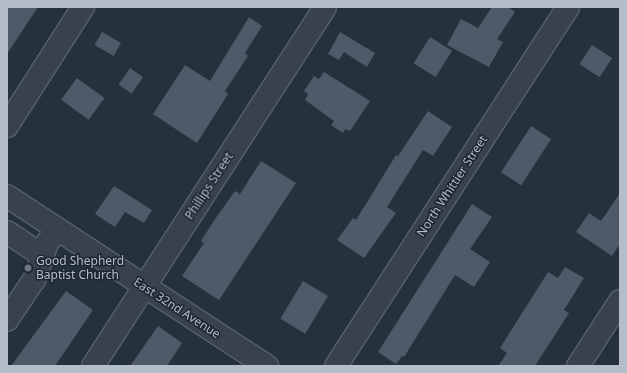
<!DOCTYPE html>
<style>
body{margin:0}
#map{position:relative;width:627px;height:373px;overflow:hidden;background:#25313d;font-family:"Noto Sans",sans-serif}
div>[style]{position:absolute}
[style*='--x']{left:calc(var(--x)*1px);top:calc(var(--y)*1px);width:calc(var(--w)*1px);rotate:calc(var(--a)*1deg)}
.building>*{inset:0;background:#4e5a68;transform-origin:0 0}
.roads{filter:drop-shadow(1px 0 #56606b) drop-shadow(-1px 0 #56606b) drop-shadow(0 1px #56606b) drop-shadow(0 -1px #56606b)}
.minor>*{height:22px;margin:-11px;padding:0 11px;transform-origin:11px;border-radius:11px;background:#38424d}
.dots>*{width:11px;height:11px;translate:-50% -50%;box-sizing:border-box;border:2px solid #1d2732;border-radius:50%}
span{translate:-50% -50%;white-space:nowrap;text-align:center;line-height:1.15;-webkit-text-stroke:3px #1d2732;paint-order:stroke}
.street-label{font-size:12px;color:#b4bdc8}
.poi-label{font-size:12px;color:#b4bdc8}
.left{translate:0 -50%;text-align:left}
.frame{position:absolute;inset:0;border:8px solid #b4bdc8;pointer-events:none}
</style>
<div id="map">
<div class="building">
<div style="clip-path:polygon(7px 7px,38px 7px,7px 54px)"></div>
<div style="clip-path:polygon(492px 7px,508px 7px,515px 12px,497px 39px,503px 42px,489px 67px,447px 45px,461px 19px,478px 28px)"></div>
<div style="clip-path:polygon(249px 17px,262px 26px,245px 53px,248px 56px,225px 91px,228px 94px,197px 143px,153px 114px,185px 65px,210px 81px)"></div>
<div style="left:102px;top:32px;width:22px;height:15px;rotate:30deg"></div>
<div style="clip-path:polygon(340px 32px,375px 53px,367px 67px,344px 52px,339px 60px,328px 54px)"></div>
<div style="left:430px;top:37px;width:26px;height:31px;rotate:32deg"></div>
<div style="left:592px;top:45px;width:24px;height:23px;rotate:33deg"></div>
<div style="left:130px;top:68px;width:16px;height:20px;rotate:35deg"></div>
<div style="clip-path:polygon(324px 72px,370px 101px,350px 131px,345px 129px,343px 133px,331px 125px,334px 121px,305px 100px,308px 94px,304px 91px,314px 76px,319px 79px)"></div>
<div style="left:77px;top:78px;width:34px;height:27px;rotate:36deg"></div>
<div style="clip-path:polygon(428px 111px,452px 127px,433px 156px,423px 150px,387px 207px,396px 213px,364px 258px,337px 240px,353px 218px,356px 220px,396px 155px,398px 156px)"></div>
<div style="left:531px;top:126px;width:24px;height:55px;rotate:33deg"></div>
<div style="clip-path:polygon(261px 161px,296px 183px,219px 300px,182px 276px,204px 243px,201px 241px,215px 219px,235px 191px,240px 194px)"></div>
<div style="clip-path:polygon(114px 186px,152px 210px,144px 223px,125px 212px,115px 227px,95px 214px)"></div>
<div style="clip-path:polygon(620px 193px,620px 244px,612px 256px,576px 232px,589px 213px,601px 221px)"></div>
<div style="clip-path:polygon(472px 204px,492px 217px,470px 249px,490px 262px,474px 287px,455px 275px,404px 357px,402px 356px,396px 364px,378px 352px)"></div>
<div style="clip-path:polygon(565px 267px,584px 278px,564px 310px,569px 313px,535px 366px,498px 366px,507px 353px,500px 348px,548px 272px,558px 278px)"></div>
<div style="left:303px;top:281px;width:29px;height:44px;rotate:31deg"></div>
<div style="clip-path:polygon(66px 291px,93px 310px,55px 366px,11px 366px)"></div>
<div style="clip-path:polygon(158px 326px,182px 343px,167px 366px,130px 366px)"></div>
</div>
<div class="roads">
<div class="minor">
<div style="--x:7;--y:126;--w:141;--a:-57.4"></div>
<div style="--x:7;--y:196;--w:311;--a:33.2"></div>
<div style="--x:7;--y:232;--w:43;--a:33.7"></div>
<div style="--x:7;--y:320;--w:50;--a:-56.3"></div>
<div style="--x:35;--y:278;--w:37;--a:-71"></div>
<div style="--x:47;--y:243;--w:17;--a:-54"></div>
<div style="--x:93;--y:366;--w:427;--a:-57.1"></div>
<div style="--x:336;--y:366;--w:427;--a:-57.1"></div>
<div style="--x:578;--y:366;--w:77;--a:-57.1"></div>
</div>
</div>
<div class="dots">
<div style="left:28px;top:268px;background:#6b7280"></div>
</div>
<div class="street-label">
<span style="left:209px;top:186px;rotate:-57deg">Phillips Street</span>
<span style="left:452px;top:186px;rotate:-57deg">North Whittier Street</span>
<span style="left:177px;top:308px;rotate:33deg">East 32nd Avenue</span>
</div>
<div class="poi-label">
<span class="left" style="left:36px;top:268px">Good Shepherd<br>Baptist Church</span>
</div>
<div class="frame"></div>
</div>
